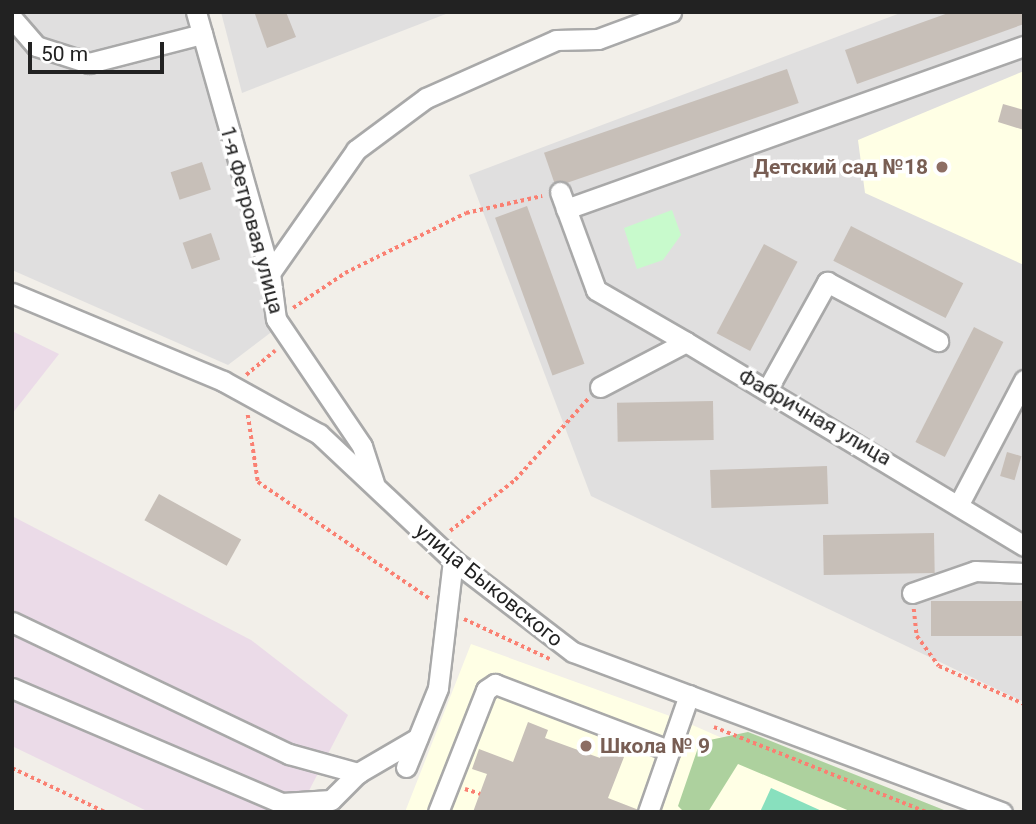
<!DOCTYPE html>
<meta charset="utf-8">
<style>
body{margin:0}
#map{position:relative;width:1036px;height:824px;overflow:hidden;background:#f2efe9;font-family:Roboto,sans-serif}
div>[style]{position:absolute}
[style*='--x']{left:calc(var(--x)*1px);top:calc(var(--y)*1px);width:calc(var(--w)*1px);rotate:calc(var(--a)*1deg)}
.residential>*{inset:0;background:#e0dfdf}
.industrial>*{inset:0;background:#ebdbe8}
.education>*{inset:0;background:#ffffe5}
.forest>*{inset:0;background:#add19e}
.park>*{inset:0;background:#c8facc}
.pitch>*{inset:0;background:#88e0be}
.building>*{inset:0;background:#c7bfb8;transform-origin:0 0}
.path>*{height:3.5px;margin-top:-1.75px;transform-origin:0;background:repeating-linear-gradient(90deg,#fa8072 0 3.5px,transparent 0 7px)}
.roads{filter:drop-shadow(2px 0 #a9a9a9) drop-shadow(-2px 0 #a9a9a9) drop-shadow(0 2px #a9a9a9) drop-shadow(0 -2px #a9a9a9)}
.minor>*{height:19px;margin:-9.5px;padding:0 9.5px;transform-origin:9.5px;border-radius:9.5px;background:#fff}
.dots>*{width:19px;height:19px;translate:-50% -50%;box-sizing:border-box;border:4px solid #fff;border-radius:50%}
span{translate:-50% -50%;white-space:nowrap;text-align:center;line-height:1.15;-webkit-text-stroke:7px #fff;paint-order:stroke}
.education-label{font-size:21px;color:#785e54;font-weight:700}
.right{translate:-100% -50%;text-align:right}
.left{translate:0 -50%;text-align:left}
.street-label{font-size:21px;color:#222}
.frame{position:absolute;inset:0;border:14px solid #222;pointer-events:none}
.scale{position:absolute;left:28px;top:42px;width:136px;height:32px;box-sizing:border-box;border:4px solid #222;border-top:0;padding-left:9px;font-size:21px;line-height:24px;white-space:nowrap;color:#222;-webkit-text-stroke:5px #fff;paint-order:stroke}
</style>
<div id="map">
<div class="residential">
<div style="clip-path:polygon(12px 12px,193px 12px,278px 327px,228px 365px,12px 270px)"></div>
<div style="clip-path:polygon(221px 12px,451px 12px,242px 93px)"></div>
<div style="clip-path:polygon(903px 12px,1024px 12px,1024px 702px,591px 496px,469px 175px)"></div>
</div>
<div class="industrial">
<div style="clip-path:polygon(12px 331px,59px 354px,12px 414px)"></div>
<div style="clip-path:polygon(12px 516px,251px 640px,348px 715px,298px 812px,149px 812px,12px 746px)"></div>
</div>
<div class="education">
<div style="clip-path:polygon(1024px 71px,1024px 265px,865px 193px,858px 140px)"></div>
<div style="clip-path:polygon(471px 644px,681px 720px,890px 812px,405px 812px)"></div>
</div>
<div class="forest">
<div style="clip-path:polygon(748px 732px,949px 812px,852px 812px,738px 764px,708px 812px,684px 812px,678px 806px,700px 742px)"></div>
</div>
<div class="park">
<div style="clip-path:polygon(672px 210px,681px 235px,663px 260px,637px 269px,624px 228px)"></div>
</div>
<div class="pitch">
<div style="clip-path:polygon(771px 788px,824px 812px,760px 812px)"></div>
</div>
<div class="building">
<div style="clip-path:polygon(261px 12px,286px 12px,296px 37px,267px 48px,255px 14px)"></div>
<div style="clip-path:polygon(951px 12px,1024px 12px,1024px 24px,857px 84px,845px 50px)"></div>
<div style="left:787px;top:69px;width:36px;height:257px;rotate:71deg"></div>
<div style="clip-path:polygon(1003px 104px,1024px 110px,1024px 130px,998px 122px)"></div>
<div style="left:202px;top:162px;width:29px;height:33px;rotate:72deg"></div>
<div style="left:527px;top:206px;width:168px;height:34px;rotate:70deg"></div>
<div style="left:851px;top:226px;width:126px;height:39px;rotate:27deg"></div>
<div style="left:211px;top:233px;width:28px;height:30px;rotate:71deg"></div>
<div style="left:764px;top:244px;width:38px;height:101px;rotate:28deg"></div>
<div style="left:974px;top:327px;width:33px;height:129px;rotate:27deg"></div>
<div style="left:713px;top:401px;width:39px;height:96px;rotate:89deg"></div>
<div style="left:1007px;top:452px;width:15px;height:25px;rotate:16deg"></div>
<div style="left:827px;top:466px;width:38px;height:117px;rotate:88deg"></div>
<div style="left:159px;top:494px;width:94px;height:30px;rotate:29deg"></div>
<div style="left:934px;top:533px;width:40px;height:111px;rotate:89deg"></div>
<div style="left:1024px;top:601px;width:35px;height:93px;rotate:90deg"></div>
<div style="clip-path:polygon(528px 722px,548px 730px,545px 738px,600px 758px,603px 749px,624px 757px,608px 798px,644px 812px,473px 812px,487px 774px,472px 769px,479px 749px,513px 762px)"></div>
</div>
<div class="path">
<div style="--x:293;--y:308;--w:63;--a:-33.9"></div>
<div style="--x:345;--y:273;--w:135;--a:-26.4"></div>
<div style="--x:466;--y:213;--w:78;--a:-12.6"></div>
<div style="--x:246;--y:375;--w:38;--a:-40"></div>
<div style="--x:248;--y:415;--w:68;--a:81.5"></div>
<div style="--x:258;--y:482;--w:208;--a:34.2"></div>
<div style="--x:450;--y:531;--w:83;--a:-38.1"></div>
<div style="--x:515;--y:480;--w:109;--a:-48"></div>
<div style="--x:914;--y:609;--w:27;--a:84"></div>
<div style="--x:917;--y:636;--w:37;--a:54"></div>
<div style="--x:939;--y:666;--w:93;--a:24.1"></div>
<div style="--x:464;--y:619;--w:97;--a:25"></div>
<div style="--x:714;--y:727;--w:229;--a:21.8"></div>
<div style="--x:12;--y:768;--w:103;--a:25.3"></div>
<div style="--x:465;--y:789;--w:16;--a:18"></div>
</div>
<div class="roads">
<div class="minor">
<div style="--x:196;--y:12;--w:271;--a:74.2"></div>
<div style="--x:270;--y:273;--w:46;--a:82.6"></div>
<div style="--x:276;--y:319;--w:153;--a:55.9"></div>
<div style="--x:362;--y:446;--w:39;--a:72"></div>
<div style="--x:12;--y:18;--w:37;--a:49"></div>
<div style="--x:36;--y:46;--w:56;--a:17.8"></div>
<div style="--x:89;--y:63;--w:117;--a:-14.4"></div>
<div style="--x:560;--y:192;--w:104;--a:69.8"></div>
<div style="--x:596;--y:290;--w:104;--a:30"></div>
<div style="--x:566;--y:209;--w:486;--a:-19.6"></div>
<div style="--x:270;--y:273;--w:150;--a:-55"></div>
<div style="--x:356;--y:150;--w:87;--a:-36.6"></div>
<div style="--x:426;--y:98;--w:142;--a:-24"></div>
<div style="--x:556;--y:40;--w:42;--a:-1.4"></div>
<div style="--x:598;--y:39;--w:78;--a:-20.3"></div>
<div style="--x:12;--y:293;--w:229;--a:22.6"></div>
<div style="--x:223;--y:381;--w:110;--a:28.9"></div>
<div style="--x:319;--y:434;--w:184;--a:43.2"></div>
<div style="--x:453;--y:560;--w:151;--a:37.5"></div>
<div style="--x:573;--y:652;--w:458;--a:20.5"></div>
<div style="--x:600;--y:387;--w:97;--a:-27.6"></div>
<div style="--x:686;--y:342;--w:395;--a:31.1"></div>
<div style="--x:767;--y:390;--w:124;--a:-60.9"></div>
<div style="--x:827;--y:282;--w:126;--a:28"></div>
<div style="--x:960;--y:502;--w:138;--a:-62.3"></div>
<div style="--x:912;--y:593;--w:67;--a:-19.2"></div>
<div style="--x:975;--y:571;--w:49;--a:2.3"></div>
<div style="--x:12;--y:622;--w:307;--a:25.5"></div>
<div style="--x:289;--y:754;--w:72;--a:15.4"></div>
<div style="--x:12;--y:688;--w:293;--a:23.1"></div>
<div style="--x:282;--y:803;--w:49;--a:-3.5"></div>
<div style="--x:331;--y:800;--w:38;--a:-45"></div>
<div style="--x:358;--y:773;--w:69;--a:-30.3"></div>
<div style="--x:406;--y:767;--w:85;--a:-67.9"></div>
<div style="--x:438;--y:688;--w:129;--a:-83.3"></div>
<div style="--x:438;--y:812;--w:131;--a:-68.5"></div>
<div style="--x:486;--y:690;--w:11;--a:-34"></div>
<div style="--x:495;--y:684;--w:187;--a:20.9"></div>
<div style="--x:648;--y:812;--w:124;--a:-70.7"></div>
</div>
</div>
<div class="dots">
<div style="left:942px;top:167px;background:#8d6e63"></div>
<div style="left:586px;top:746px;background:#8d6e63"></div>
</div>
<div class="education-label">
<span class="right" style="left:928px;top:167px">Детский сад №18</span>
<span class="left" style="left:600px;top:746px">Школа № 9</span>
</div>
<div class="street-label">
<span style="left:252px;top:220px;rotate:75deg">1-я Фетровая улица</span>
<span style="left:815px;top:417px;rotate:30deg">Фабричная улица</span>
<span style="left:489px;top:585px;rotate:39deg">улица Быковского</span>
</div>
<div class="frame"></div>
<div class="scale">50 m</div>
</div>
